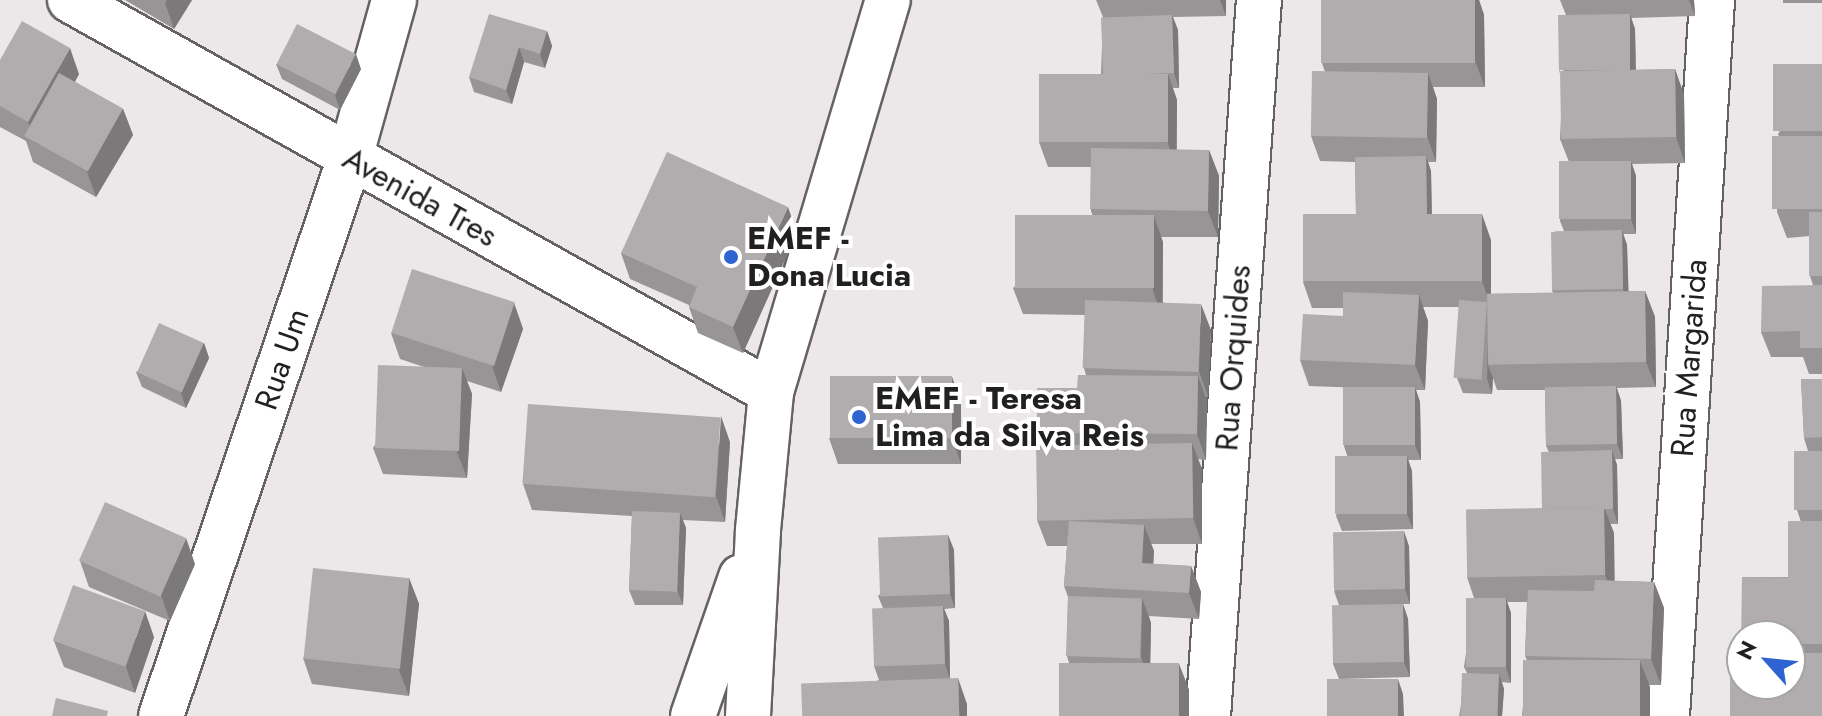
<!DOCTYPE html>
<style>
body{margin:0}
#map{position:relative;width:1822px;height:716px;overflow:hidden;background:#ece7e8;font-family:Jost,sans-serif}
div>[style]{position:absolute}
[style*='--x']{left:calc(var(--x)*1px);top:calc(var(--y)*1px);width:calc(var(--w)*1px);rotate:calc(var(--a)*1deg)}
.roads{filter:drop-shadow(2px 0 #666162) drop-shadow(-2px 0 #666162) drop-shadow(0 2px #666162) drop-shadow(0 -2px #666162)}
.minor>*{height:44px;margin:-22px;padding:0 22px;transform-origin:22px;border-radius:22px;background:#fff}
.wall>*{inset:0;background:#989596;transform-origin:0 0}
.shaded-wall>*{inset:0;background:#7c797a}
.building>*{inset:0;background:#b1adaf;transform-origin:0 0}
.dots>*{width:22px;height:22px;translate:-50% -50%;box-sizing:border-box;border:4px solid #fff;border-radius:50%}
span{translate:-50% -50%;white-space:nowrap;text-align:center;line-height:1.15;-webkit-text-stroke:8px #fff;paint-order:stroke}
.street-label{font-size:32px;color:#211f20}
.poi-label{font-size:32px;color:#211f20;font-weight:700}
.left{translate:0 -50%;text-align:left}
.north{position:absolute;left:1726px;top:620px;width:80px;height:80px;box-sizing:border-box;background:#fff;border:2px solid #a6a5a6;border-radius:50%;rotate:297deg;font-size:22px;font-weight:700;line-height:32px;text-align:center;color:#211f20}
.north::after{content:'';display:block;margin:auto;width:28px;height:36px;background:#2f63d2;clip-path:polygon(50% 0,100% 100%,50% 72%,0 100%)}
</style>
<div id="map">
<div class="roads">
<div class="minor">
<div style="--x:70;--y:0;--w:803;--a:29.21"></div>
<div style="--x:161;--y:716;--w:589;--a:-71.29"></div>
<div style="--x:350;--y:158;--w:164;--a:-74.4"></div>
<div style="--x:693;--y:716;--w:147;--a:-70.9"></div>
<div style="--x:748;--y:716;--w:186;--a:-86.9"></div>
<div style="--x:758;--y:530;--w:139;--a:-84.6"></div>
<div style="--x:771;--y:392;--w:409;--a:-73.4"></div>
<div style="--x:1208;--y:716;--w:718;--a:-85.93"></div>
<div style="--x:1667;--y:716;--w:717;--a:-86.4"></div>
</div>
</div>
<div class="wall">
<div style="clip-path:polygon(125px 0,192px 0,174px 29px)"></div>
<div style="clip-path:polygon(1096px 0,1226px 0,1226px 16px,1173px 17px,1178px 30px,1179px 88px,1173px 88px,1177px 100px,1177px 151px,1209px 150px,1219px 176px,1218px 237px,1161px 237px,1163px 242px,1163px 302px,1211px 330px,1208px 397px,1206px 397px,1207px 401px,1206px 460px,1198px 459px,1202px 469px,1202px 544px,1151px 544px,1154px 551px,1153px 564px,1191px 566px,1201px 592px,1199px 619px,1149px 616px,1151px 623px,1150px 664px,1179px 664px,1189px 690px,1189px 716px,1059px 716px,1069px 663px,1067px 656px,1068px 597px,1064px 586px,1067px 546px,1047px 546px,1037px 520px,1041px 445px,1037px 433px,1077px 388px,1086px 375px,1084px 368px,1085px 315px,1023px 314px,1013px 288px,1093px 216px,1091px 211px,1091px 167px,1048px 167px,1039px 142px,1101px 74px,1103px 17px)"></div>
<div style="clip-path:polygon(1321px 0,1479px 0,1484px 15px,1485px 87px,1433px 87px,1437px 99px,1436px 162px,1428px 162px,1431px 171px,1432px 215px,1491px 240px,1491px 294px,1553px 293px,1552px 290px,1564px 231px,1560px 221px,1569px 162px,1560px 139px,1566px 15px,1560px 0,1694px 0,1695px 16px,1631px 18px,1635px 29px,1636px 70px,1675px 69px,1684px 95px,1685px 163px,1632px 164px,1636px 176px,1636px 234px,1623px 234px,1627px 245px,1628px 291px,1645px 291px,1655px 317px,1656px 387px,1617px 388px,1621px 401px,1623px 459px,1615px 459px,1617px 465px,1618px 524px,1610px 524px,1614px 533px,1614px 581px,1654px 582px,1664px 608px,1661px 685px,1649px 685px,1650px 716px,1522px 716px,1527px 660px,1525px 656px,1527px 602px,1507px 602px,1511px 613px,1511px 683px,1502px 682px,1504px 689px,1502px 716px,1459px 716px,1467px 673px,1464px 667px,1474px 598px,1467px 577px,1542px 508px,1549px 452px,1546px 446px,1545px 390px,1497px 390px,1493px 378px,1492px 394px,1463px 393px,1457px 378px,1459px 307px,1423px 307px,1428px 321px,1425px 390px,1416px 390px,1420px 402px,1421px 460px,1408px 460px,1412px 471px,1413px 529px,1342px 531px,1336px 516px,1348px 458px,1344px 446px,1364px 388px,1309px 386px,1300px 360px,1343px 316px,1343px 308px,1312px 308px,1303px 282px,1356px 215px,1355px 162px,1320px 161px,1311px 136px,1325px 72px,1322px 63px)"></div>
<div style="left:1783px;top:0;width:39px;height:3px"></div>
<div style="clip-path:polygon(547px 31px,552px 46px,545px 68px,524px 62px,512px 104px,474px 92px,469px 77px)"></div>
<div style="clip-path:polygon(0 60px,79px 74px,75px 82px,123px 109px,133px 135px,96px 197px,33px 162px,26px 141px,0 127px)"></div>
<div style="clip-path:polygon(276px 64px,361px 69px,340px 110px,282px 79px)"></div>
<div style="clip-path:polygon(1822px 64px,1822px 374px,1809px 374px,1803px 357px,1771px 357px,1761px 332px,1813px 285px,1810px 276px,1810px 236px,1787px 238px,1777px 212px,1780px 140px,1778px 134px)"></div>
<div style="clip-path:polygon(797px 233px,743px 353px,698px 333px,689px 307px,689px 305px,630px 279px,621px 253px)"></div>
<div style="clip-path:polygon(514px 303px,523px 329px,501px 392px,467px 381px,472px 394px,467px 478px,383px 474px,373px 448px,424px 367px,400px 359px,391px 333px)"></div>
<div style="clip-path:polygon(204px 343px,209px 358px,186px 408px,142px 387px,136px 372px)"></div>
<div style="clip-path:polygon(952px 377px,961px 403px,961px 464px,838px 464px,829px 438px)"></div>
<div style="clip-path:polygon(1801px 379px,1822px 379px,1822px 716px,1730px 716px,1730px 654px,1742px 654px,1742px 684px,1790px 684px,1790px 636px,1742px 636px,1742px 645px,1742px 577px,1790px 577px,1788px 522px,1801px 522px,1797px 510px,1794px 452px,1808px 451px,1804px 438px)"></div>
<div style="clip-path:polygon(730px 442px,725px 522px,683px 520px,686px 528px,683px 605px,635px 605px,629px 590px,632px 516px,532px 510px,523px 484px)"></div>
<div style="clip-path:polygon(948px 535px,954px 550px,955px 608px,944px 609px,949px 621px,950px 678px,967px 704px,967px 716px,802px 716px,879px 680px,874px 666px,883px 608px,878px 596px)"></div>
<div style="clip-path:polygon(1409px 546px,1410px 604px,1403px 604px,1408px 619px,1410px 677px,1339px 679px,1333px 664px,1339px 605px,1334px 591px)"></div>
<div style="clip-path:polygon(80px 561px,195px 564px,170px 621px,89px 587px)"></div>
<div style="clip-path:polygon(409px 578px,419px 604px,409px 696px,312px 684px,303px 658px)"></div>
<div style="clip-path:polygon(154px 637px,135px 693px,64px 667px,54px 641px)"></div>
</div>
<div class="shaded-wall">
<div style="clip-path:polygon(167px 0,192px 0,174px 29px,165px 3px)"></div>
<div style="clip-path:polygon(1220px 0,1226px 0,1226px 16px)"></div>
<div style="clip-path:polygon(1475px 0,1479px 0,1484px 15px,1485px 87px,1475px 61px)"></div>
<div style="clip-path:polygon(1689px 0,1694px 0,1695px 16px)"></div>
<div style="clip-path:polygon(1630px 14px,1635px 29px,1636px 87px,1630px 72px)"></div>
<div style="clip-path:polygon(1172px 15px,1178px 30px,1179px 88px,1174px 73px)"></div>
<div style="clip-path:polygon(547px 31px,552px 46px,545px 68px,540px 54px)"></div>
<div style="clip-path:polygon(519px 47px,524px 62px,512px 104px,506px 90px)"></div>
<div style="clip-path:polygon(70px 48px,79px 74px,40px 145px,36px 143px,28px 122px)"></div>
<div style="clip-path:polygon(356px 54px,361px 69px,340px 110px,335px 95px)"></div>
<div style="clip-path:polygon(1675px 69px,1684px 95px,1685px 163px,1676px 137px)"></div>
<div style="clip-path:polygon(1428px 73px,1437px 99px,1436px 162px,1427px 136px)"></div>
<div style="clip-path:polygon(1168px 74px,1177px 100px,1176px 167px,1167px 141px)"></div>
<div style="clip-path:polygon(123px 109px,133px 135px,96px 197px,87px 172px)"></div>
<div style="clip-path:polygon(1209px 150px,1219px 176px,1218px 237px,1208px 211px)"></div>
<div style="clip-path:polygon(1426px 156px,1431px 171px,1432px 230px,1427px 215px)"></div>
<div style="clip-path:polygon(1631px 161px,1636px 176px,1636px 234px,1631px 219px)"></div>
<div style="clip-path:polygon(788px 207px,797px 233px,743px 353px,733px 327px)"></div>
<div style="clip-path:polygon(1482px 214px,1491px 240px,1491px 307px,1482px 281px)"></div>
<div style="clip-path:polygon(1154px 216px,1163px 242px,1162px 316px,1153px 291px)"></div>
<div style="clip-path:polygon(1622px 230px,1627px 245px,1629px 303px,1623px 289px)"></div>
<div style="clip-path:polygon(1645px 291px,1655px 317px,1656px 387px,1646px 362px)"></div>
<div style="clip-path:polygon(1419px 295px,1428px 321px,1425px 390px,1415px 365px)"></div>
<div style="clip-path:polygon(1489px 302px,1488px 365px,1493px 378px,1492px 394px,1487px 379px)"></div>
<div style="clip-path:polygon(514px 303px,523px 329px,501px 392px,492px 366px)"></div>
<div style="clip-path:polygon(1201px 304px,1211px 330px,1208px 397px,1199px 371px)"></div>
<div style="clip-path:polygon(204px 343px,209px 358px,186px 408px,181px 393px)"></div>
<div style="clip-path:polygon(462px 368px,472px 394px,467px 478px,457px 452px)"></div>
<div style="clip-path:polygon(1198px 376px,1207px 401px,1206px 460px,1197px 434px)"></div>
<div style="clip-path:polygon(952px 377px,961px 403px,961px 464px,952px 438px)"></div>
<div style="clip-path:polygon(1616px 386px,1621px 401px,1623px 459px,1617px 444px)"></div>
<div style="clip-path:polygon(1415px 387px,1420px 402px,1421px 460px,1415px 445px)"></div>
<div style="clip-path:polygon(721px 416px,730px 442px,725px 522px,716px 496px)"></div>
<div style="clip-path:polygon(1192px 443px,1202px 469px,1202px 544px,1193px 518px)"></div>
<div style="clip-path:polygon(1612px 450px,1617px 465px,1618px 524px,1613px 509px)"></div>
<div style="clip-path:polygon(1407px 456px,1412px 471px,1413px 529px,1407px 514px)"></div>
<div style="clip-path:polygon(1604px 507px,1614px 533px,1615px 601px,1605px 575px)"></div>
<div style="clip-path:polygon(680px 513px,686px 528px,683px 605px,677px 590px)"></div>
<div style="clip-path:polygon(1144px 525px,1154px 551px,1152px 589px,1142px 563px)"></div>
<div style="clip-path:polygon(1404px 531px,1409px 546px,1410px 604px,1405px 589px)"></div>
<div style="clip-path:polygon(948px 535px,954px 550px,955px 608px,950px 594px)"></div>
<div style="clip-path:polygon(186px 538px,195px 564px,170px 621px,161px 595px)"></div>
<div style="clip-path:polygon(1191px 566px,1201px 592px,1199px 619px,1189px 593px)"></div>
<div style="clip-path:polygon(409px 578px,419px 604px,409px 696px,399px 670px)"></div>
<div style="clip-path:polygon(1654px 582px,1664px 608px,1661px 685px,1651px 659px)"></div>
<div style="clip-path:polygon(1142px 598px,1151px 623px,1150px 682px,1141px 657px)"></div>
<div style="clip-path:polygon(1506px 598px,1511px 613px,1511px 683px,1506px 668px)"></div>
<div style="clip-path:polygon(1403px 604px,1408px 619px,1410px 677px,1404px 662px)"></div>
<div style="clip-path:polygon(943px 606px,949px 621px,950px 679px,945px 664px)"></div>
<div style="clip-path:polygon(145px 611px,154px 637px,135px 693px,126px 667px)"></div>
<div style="clip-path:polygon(1640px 661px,1650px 687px,1650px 716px,1640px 716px)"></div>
<div style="clip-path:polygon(1179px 664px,1189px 690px,1189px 716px,1179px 716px)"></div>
<div style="clip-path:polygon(1499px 674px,1504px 689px,1502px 716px,1496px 716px)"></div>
<div style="clip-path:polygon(958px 678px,967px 704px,967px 716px,959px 716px)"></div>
<div style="clip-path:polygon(1398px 679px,1403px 694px,1404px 716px,1398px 716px)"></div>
</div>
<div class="building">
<div style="left:1321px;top:0;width:154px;height:63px"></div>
<div style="clip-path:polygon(489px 14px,547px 31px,540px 54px,519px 47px,506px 90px,469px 77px)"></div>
<div style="clip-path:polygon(1630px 14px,1630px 70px,1560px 70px,1559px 74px,1558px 15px)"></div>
<div style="left:1172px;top:15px;width:58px;height:71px;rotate:88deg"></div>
<div style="clip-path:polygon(22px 21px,70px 48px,28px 122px,0 106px,0 60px)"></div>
<div style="left:297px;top:24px;width:66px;height:45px;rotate:27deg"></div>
<div style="left:1822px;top:64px;width:67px;height:49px;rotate:90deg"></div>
<div style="left:1675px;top:69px;width:68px;height:115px;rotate:89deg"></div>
<div style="left:1312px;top:71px;width:116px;height:65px;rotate:1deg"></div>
<div style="left:59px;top:73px;width:73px;height:72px;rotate:29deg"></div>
<div style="left:1039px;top:74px;width:129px;height:68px"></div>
<div style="left:1822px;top:136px;width:73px;height:50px;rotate:90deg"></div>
<div style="left:1209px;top:150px;width:61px;height:118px;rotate:91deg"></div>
<div style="clip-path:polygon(667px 152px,788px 207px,733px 327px,689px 307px,697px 287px,621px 253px)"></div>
<div style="left:1426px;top:156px;width:59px;height:71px;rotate:89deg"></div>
<div style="left:1631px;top:161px;width:58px;height:72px;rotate:90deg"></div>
<div style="left:1809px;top:212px;width:13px;height:64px"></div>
<div style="left:1482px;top:214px;width:67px;height:179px;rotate:90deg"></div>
<div style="left:1015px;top:215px;width:139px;height:73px"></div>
<div style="left:1622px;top:230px;width:59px;height:71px;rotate:89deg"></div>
<div style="left:412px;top:269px;width:108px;height:67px;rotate:18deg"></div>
<div style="clip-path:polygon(1822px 285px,1822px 348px,1800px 348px,1800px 331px,1761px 332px,1762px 286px)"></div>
<div style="left:1645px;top:291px;width:71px;height:158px;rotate:89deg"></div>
<div style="clip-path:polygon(1343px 292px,1419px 295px,1415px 365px,1300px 360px,1303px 314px,1343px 316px)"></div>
<div style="left:1085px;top:300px;width:116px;height:68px;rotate:2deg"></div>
<div style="left:1459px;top:300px;width:28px;height:78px;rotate:4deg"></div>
<div style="left:159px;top:323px;width:49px;height:54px;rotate:24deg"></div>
<div style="left:378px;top:365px;width:84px;height:83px;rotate:2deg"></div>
<div style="clip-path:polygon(1078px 375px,1198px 376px,1197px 434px,1037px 433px,1037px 388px,1077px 388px)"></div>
<div style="left:830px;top:376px;width:122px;height:62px"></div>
<div style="clip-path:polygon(1801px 379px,1822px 379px,1822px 437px,1804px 438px)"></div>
<div style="left:1616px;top:386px;width:58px;height:71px;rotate:89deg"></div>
<div style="left:1415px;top:387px;width:58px;height:72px;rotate:90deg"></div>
<div style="left:528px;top:404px;width:193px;height:80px;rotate:4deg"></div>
<div style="left:1192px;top:443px;width:75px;height:156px;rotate:89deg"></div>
<div style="clip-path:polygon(1612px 450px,1613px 509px,1604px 509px,1604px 507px,1542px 508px,1541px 452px)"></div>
<div style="left:1822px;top:451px;width:59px;height:28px;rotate:90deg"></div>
<div style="left:1407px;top:456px;width:58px;height:72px;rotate:90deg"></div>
<div style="left:105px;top:502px;width:89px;height:64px;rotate:24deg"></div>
<div style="left:1604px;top:507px;width:68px;height:138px;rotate:89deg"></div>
<div style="left:632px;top:511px;width:48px;height:79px;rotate:2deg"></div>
<div style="clip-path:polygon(1069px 521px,1144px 525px,1142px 563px,1191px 566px,1189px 593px,1064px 586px)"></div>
<div style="left:1822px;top:521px;width:57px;height:34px;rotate:90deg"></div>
<div style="left:1404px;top:531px;width:58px;height:71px;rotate:89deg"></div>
<div style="left:948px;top:535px;width:59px;height:70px;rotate:88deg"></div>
<div style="left:313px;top:568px;width:97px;height:91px;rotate:6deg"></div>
<div style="clip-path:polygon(1742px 577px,1822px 578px,1822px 644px,1790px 644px,1790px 636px,1742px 636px,1741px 643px)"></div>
<div style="clip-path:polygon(1595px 580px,1654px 582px,1651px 659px,1525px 656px,1528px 590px,1594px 591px)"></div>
<div style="left:73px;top:585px;width:77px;height:59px;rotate:20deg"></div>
<div style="left:1068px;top:596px;width:74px;height:60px;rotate:2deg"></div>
<div style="left:1466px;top:598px;width:40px;height:69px"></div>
<div style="left:1403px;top:604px;width:58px;height:71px;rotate:89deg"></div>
<div style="left:943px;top:606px;width:58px;height:71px;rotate:88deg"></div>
<div style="clip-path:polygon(1790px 653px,1822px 653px,1822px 716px,1730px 716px,1730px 654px,1742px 654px,1742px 684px,1790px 684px)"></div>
<div style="left:1523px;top:660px;width:117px;height:56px"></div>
<div style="left:1059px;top:663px;width:120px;height:53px"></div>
<div style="left:1462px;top:673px;width:37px;height:43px;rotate:2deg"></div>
<div style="left:958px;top:678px;width:38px;height:157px;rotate:88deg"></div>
<div style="left:1398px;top:679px;width:37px;height:71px;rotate:90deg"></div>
<div style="clip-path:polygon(56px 698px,108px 711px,107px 716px,52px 716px)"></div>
</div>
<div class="dots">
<div style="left:731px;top:257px;background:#2f63d2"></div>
<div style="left:859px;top:417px;background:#2f63d2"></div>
</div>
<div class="street-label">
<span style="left:420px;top:197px;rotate:29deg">Avenida Tres</span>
<span style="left:1233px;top:358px;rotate:-86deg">Rua Orquides</span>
<span style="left:1689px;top:358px;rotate:-86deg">Rua Margarida</span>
<span style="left:282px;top:359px;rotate:-71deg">Rua Um</span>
</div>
<div class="poi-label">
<span class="left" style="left:747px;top:257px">EMEF -<br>Dona Lucia</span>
<span class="left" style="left:875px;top:417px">EMEF - Teresa<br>Lima da Silva Reis</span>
</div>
<div class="north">N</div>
</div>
